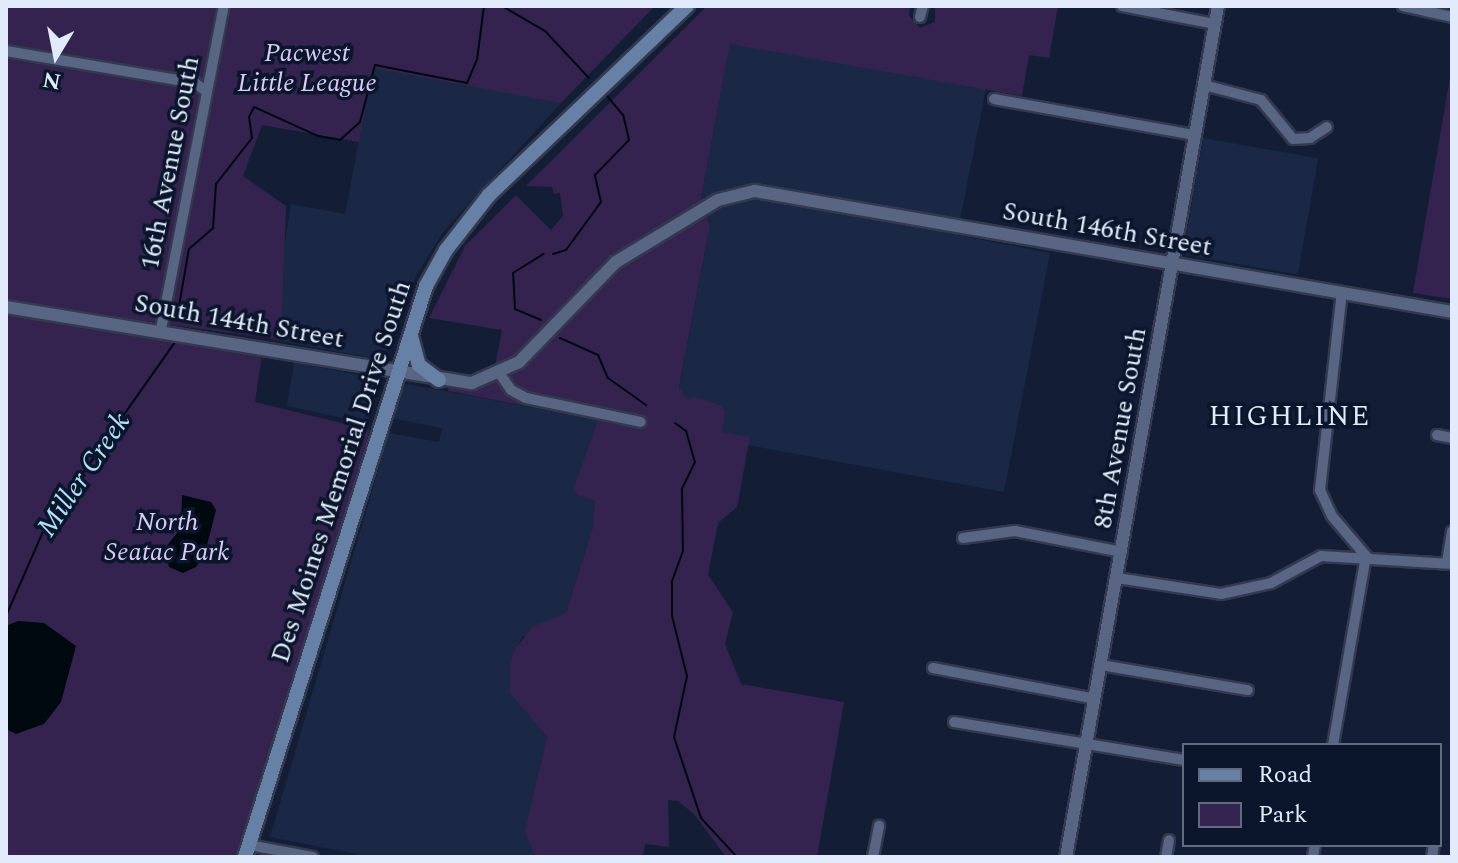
<!DOCTYPE html>
<style>
body{margin:0}
#map{position:relative;width:1458px;height:863px;overflow:hidden;background:#131e36;font-family:Spectral,serif}
div>[style]{position:absolute}
[style*='--x']{left:calc(var(--x)*1px);top:calc(var(--y)*1px);width:calc(var(--w)*1px);rotate:calc(var(--a)*1deg)}
.built>*{inset:0;background:#1a2745;transform-origin:0 0}
.green>*{inset:0;background:#35234f}
.water>*{inset:0;background:#00090f}
.stream>*{height:2px;margin:-1px;padding:0 1px;transform-origin:1px;border-radius:1px;background:#00090f}
.roads{filter:drop-shadow(2px 0 #33394e) drop-shadow(-2px 0 #33394e) drop-shadow(0 2px #33394e) drop-shadow(0 -2px #33394e)}
.minor>*{height:10px;margin:-5px;padding:0 5px;transform-origin:5px;border-radius:5px;background:#586683}
.tertiary>*{height:12px;margin:-6px;padding:0 6px;transform-origin:6px;border-radius:6px;background:#586683}
.secondary>*{height:14px;margin:-7px;padding:0 7px;transform-origin:7px;border-radius:7px;background:#6681a5}
span{translate:-50% -50%;white-space:nowrap;text-align:center;line-height:1.15;-webkit-text-stroke:7px #0b152c;paint-order:stroke}
.park-label{font-size:26px;color:#d9caf6;font-style:italic}
.street-label{font-size:26px;color:#e2ebfb}
.neighbourhood-label{font-size:28px;color:#e2ebfb;letter-spacing:2px}
.water-label{font-size:28px;color:#afe3fb;font-style:italic}
.frame{position:absolute;inset:0;border:8px solid #e2ebfb;pointer-events:none}
.legend{position:absolute;left:1182px;top:743px;width:260px;height:104px;box-sizing:border-box;background:#0b152c;border:2px solid #616b7f;margin:0;padding:10px 14px;list-style:none;font-size:24px;color:#e2ebfb}
.legend li{display:flex;align-items:center;gap:16px;height:40px}
.legend b{width:40px;border:2px solid #616b7f}
.north{position:absolute;left:16px;top:16px;width:80px;height:80px;-webkit-text-stroke:6px #0b152c;paint-order:stroke;rotate:190deg;font-size:22px;font-weight:700;line-height:32px;text-align:center;color:#e2ebfb}
.north::after{content:'';display:block;margin:auto;width:28px;height:36px;background:#e2ebfb;clip-path:polygon(50% 0,100% 100%,50% 72%,0 100%)}
</style>
<div id="map">
<div class="built">
<div style="clip-path:polygon(730px 43px,986px 89px,957px 235px,1050px 253px,1004px 492px,671px 431px,710px 225px,700px 203px)"></div>
<div style="clip-path:polygon(373px 66px,561px 103px,443px 232px,417px 274px,383px 360px,269px 339px,291px 204px,345px 214px)"></div>
<div style="left:1203px;top:138px;width:117px;height:118px;rotate:10deg"></div>
<div style="clip-path:polygon(294px 362px,373px 378px,379px 386px,367px 423px,287px 406px)"></div>
<div style="clip-path:polygon(407px 384px,599px 420px,577px 495px,595px 501px,593px 527px,566px 613px,521px 638px,510px 666px,510px 693px,547px 737px,526px 831px,535px 857px,371px 857px,270px 837px,389px 433px,439px 442px,442px 428px,391px 418px,399px 391px)"></div>
</div>
<div class="green">
<div style="clip-path:polygon(6px 6px,655px 6px,561px 103px,373px 68px,359px 142px,262px 125px,243px 176px,286px 206px,281px 340px,6px 302px)"></div>
<div style="clip-path:polygon(707px 6px,910px 6px,909px 16px,920px 28px,935px 22px,935px 6px,1058px 6px,1049px 58px,1029px 55px,1022px 96px,730px 44px,700px 203px,710px 225px,679px 387px,688px 401px,694px 397px,720px 405px,725px 412px,722px 432px,750px 437px,737px 507px,718px 523px,708px 575px,733px 612px,725px 644px,741px 684px,844px 702px,817px 857px,726px 857px,694px 814px,678px 801px,668px 800px,669px 847px,645px 844px,643px 857px,535px 857px,525px 831px,547px 737px,510px 693px,510px 666px,514px 651px,532px 627px,566px 613px,593px 527px,595px 501px,577px 495px,574px 488px,598px 420px,448px 391px,451px 375px,493px 377px,502px 330px,429px 318px,465px 246px,516px 195px,551px 230px,563px 216px,560px 193px,554px 194px,552px 187px,526px 186px)"></div>
<div style="clip-path:polygon(1452px 66px,1452px 299px,1413px 293px)"></div>
<div style="clip-path:polygon(6px 313px,262px 354px,255px 402px,370px 430px,239px 857px,6px 857px)"></div>
</div>
<div class="water">
<div style="clip-path:polygon(182px 495px,211px 502px,216px 510px,205px 553px,196px 567px,183px 573px,169px 567px,165px 548px,181px 528px)"></div>
<div style="clip-path:polygon(18px 621px,44px 623px,76px 646px,61px 702px,44px 724px,16px 734px,6px 729px,6px 626px)"></div>
</div>
<div class="stream">
<div style="--x:502;--y:6;--w:50;--a:30.2"></div>
<div style="--x:545;--y:31;--w:64;--a:46.9"></div>
<div style="--x:553;--y:254;--w:14;--a:-17"></div>
<div style="--x:566;--y:250;--w:59;--a:-53.9"></div>
<div style="--x:601;--y:202;--w:28;--a:-103"></div>
<div style="--x:595;--y:175;--w:49;--a:-45.8"></div>
<div style="--x:629;--y:140;--w:26;--a:-103"></div>
<div style="--x:623;--y:115;--w:25;--a:-130"></div>
<div style="--x:177;--y:317;--w:69;--a:-80"></div>
<div style="--x:189;--y:249;--w:32;--a:-41"></div>
<div style="--x:213;--y:228;--w:44;--a:-86.1"></div>
<div style="--x:216;--y:184;--w:58;--a:-52"></div>
<div style="--x:252;--y:138;--w:21;--a:-98"></div>
<div style="--x:249;--y:117;--w:11;--a:-63"></div>
<div style="--x:254;--y:107;--w:70;--a:24.4"></div>
<div style="--x:318;--y:136;--w:22;--a:10"></div>
<div style="--x:340;--y:140;--w:27;--a:-42"></div>
<div style="--x:360;--y:122;--w:59;--a:-75.3"></div>
<div style="--x:375;--y:65;--w:94;--a:11.1"></div>
<div style="--x:467;--y:83;--w:25;--a:-67"></div>
<div style="--x:477;--y:60;--w:54;--a:-82.6"></div>
<div style="--x:541;--y:320;--w:28;--a:-157"></div>
<div style="--x:515;--y:309;--w:36;--a:-93"></div>
<div style="--x:513;--y:273;--w:36;--a:-32"></div>
<div style="--x:560;--y:338;--w:42;--a:24.1"></div>
<div style="--x:598;--y:355;--w:25;--a:67"></div>
<div style="--x:608;--y:378;--w:47;--a:35.4"></div>
<div style="--x:675;--y:423;--w:14;--a:36"></div>
<div style="--x:686;--y:431;--w:32;--a:74"></div>
<div style="--x:695;--y:462;--w:30;--a:116"></div>
<div style="--x:682;--y:489;--w:62;--a:89.1"></div>
<div style="--x:683;--y:551;--w:33;--a:110"></div>
<div style="--x:672;--y:582;--w:34;--a:90"></div>
<div style="--x:672;--y:616;--w:62;--a:76"></div>
<div style="--x:687;--y:676;--w:62;--a:102"></div>
<div style="--x:674;--y:737;--w:85;--a:71.6"></div>
<div style="--x:701;--y:818;--w:53;--a:47.3"></div>
<div style="--x:6;--y:616;--w:97;--a:-66.3"></div>
<div style="--x:45;--y:527;--w:226;--a:-54.9"></div>
</div>
<div class="roads">
<div class="minor">
<div style="--x:1122;--y:6;--w:95;--a:11"></div>
<div style="--x:1403;--y:6;--w:50;--a:12.7"></div>
<div style="--x:920;--y:17;--w:11;--a:-75"></div>
<div style="--x:6;--y:51;--w:192;--a:9.6"></div>
<div style="--x:195;--y:83;--w:14;--a:36"></div>
<div style="--x:1204;--y:85;--w:59;--a:14.7"></div>
<div style="--x:1261;--y:100;--w:50;--a:50.6"></div>
<div style="--x:1293;--y:139;--w:17;--a:-3"></div>
<div style="--x:1310;--y:138;--w:20;--a:-33"></div>
<div style="--x:994;--y:99;--w:204;--a:10.2"></div>
<div style="--x:161;--y:329;--w:329;--a:-79"></div>
<div style="--x:500;--y:374;--w:19;--a:55"></div>
<div style="--x:511;--y:390;--w:17;--a:28"></div>
<div style="--x:526;--y:398;--w:117;--a:11.8"></div>
<div style="--x:1437;--y:435;--w:15;--a:11"></div>
<div style="--x:963;--y:538;--w:52;--a:-7.7"></div>
<div style="--x:1015;--y:531;--w:109;--a:11.1"></div>
<div style="--x:1447;--y:563;--w:32;--a:-81"></div>
<div style="--x:1117;--y:578;--w:105;--a:8.7"></div>
<div style="--x:1221;--y:594;--w:51;--a:-12.4"></div>
<div style="--x:1271;--y:583;--w:57;--a:-28.4"></div>
<div style="--x:1321;--y:556;--w:131;--a:3.5"></div>
<div style="--x:1101;--y:665;--w:149;--a:9.7"></div>
<div style="--x:933;--y:668;--w:165;--a:10.8"></div>
<div style="--x:954;--y:722;--w:233;--a:9.4"></div>
<div style="--x:1333;--y:745;--w:192;--a:-80.1"></div>
<div style="--x:1366;--y:556;--w:52;--a:-130.4"></div>
<div style="--x:1332;--y:516;--w:29;--a:-115"></div>
<div style="--x:1320;--y:490;--w:199;--a:-83.7"></div>
<div style="--x:249;--y:845;--w:65;--a:10.6"></div>
<div style="--x:873;--y:857;--w:32;--a:-79"></div>
<div style="--x:1166;--y:857;--w:17;--a:-80"></div>
<div style="--x:1313;--y:857;--w:12;--a:-81"></div>
<div style="--x:1432;--y:857;--w:12;--a:-81"></div>
</div>
<div class="tertiary">
<div style="--x:6;--y:307;--w:472;--a:9.3"></div>
<div style="--x:472;--y:383;--w:51;--a:-24.1"></div>
<div style="--x:519;--y:362;--w:139;--a:-45.9"></div>
<div style="--x:616;--y:262;--w:119;--a:-31.3"></div>
<div style="--x:718;--y:200;--w:38;--a:-14"></div>
<div style="--x:755;--y:191;--w:707;--a:9.85"></div>
<div style="--x:1066;--y:857;--w:864;--a:-79.87"></div>
</div>
<div class="secondary">
<div style="--x:411;--y:336;--w:30;--a:75"></div>
<div style="--x:419;--y:365;--w:25;--a:37"></div>
<div style="--x:245;--y:857;--w:599;--a:-72.41"></div>
<div style="--x:426;--y:286;--w:41;--a:-60.9"></div>
<div style="--x:446;--y:250;--w:70;--a:-52"></div>
<div style="--x:489;--y:195;--w:274;--a:-43.7"></div>
</div>
</div>
<div class="park-label">
<span style="left:307px;top:69px">Pacwest<br>Little League</span>
<span style="left:167px;top:538px">North<br>Seatac Park</span>
</div>
<div class="street-label">
<span style="left:171px;top:163px;rotate:-79deg">16th Avenue South</span>
<span style="left:1107px;top:230px;rotate:10deg">South 146th Street</span>
<span style="left:239px;top:322px;rotate:10deg">South 144th Street</span>
<span style="left:1121px;top:428px;rotate:-80deg">8th Avenue South</span>
<span style="left:342px;top:472px;rotate:-72deg">Des Moines Memorial Drive South</span>
</div>
<div class="neighbourhood-label">
<span style="left:1290px;top:417px">HIGHLINE</span>
</div>
<div class="water-label">
<span style="left:84px;top:475px;rotate:-56deg">Miller Creek</span>
</div>
<div class="frame"></div>
<ul class="legend">
<li><b style="height:10px;background:#6681a5"></b>Road</li>
<li><b style="height:22px;background:#35234f"></b>Park</li>
</ul>
<div class="north">N</div>
</div>
